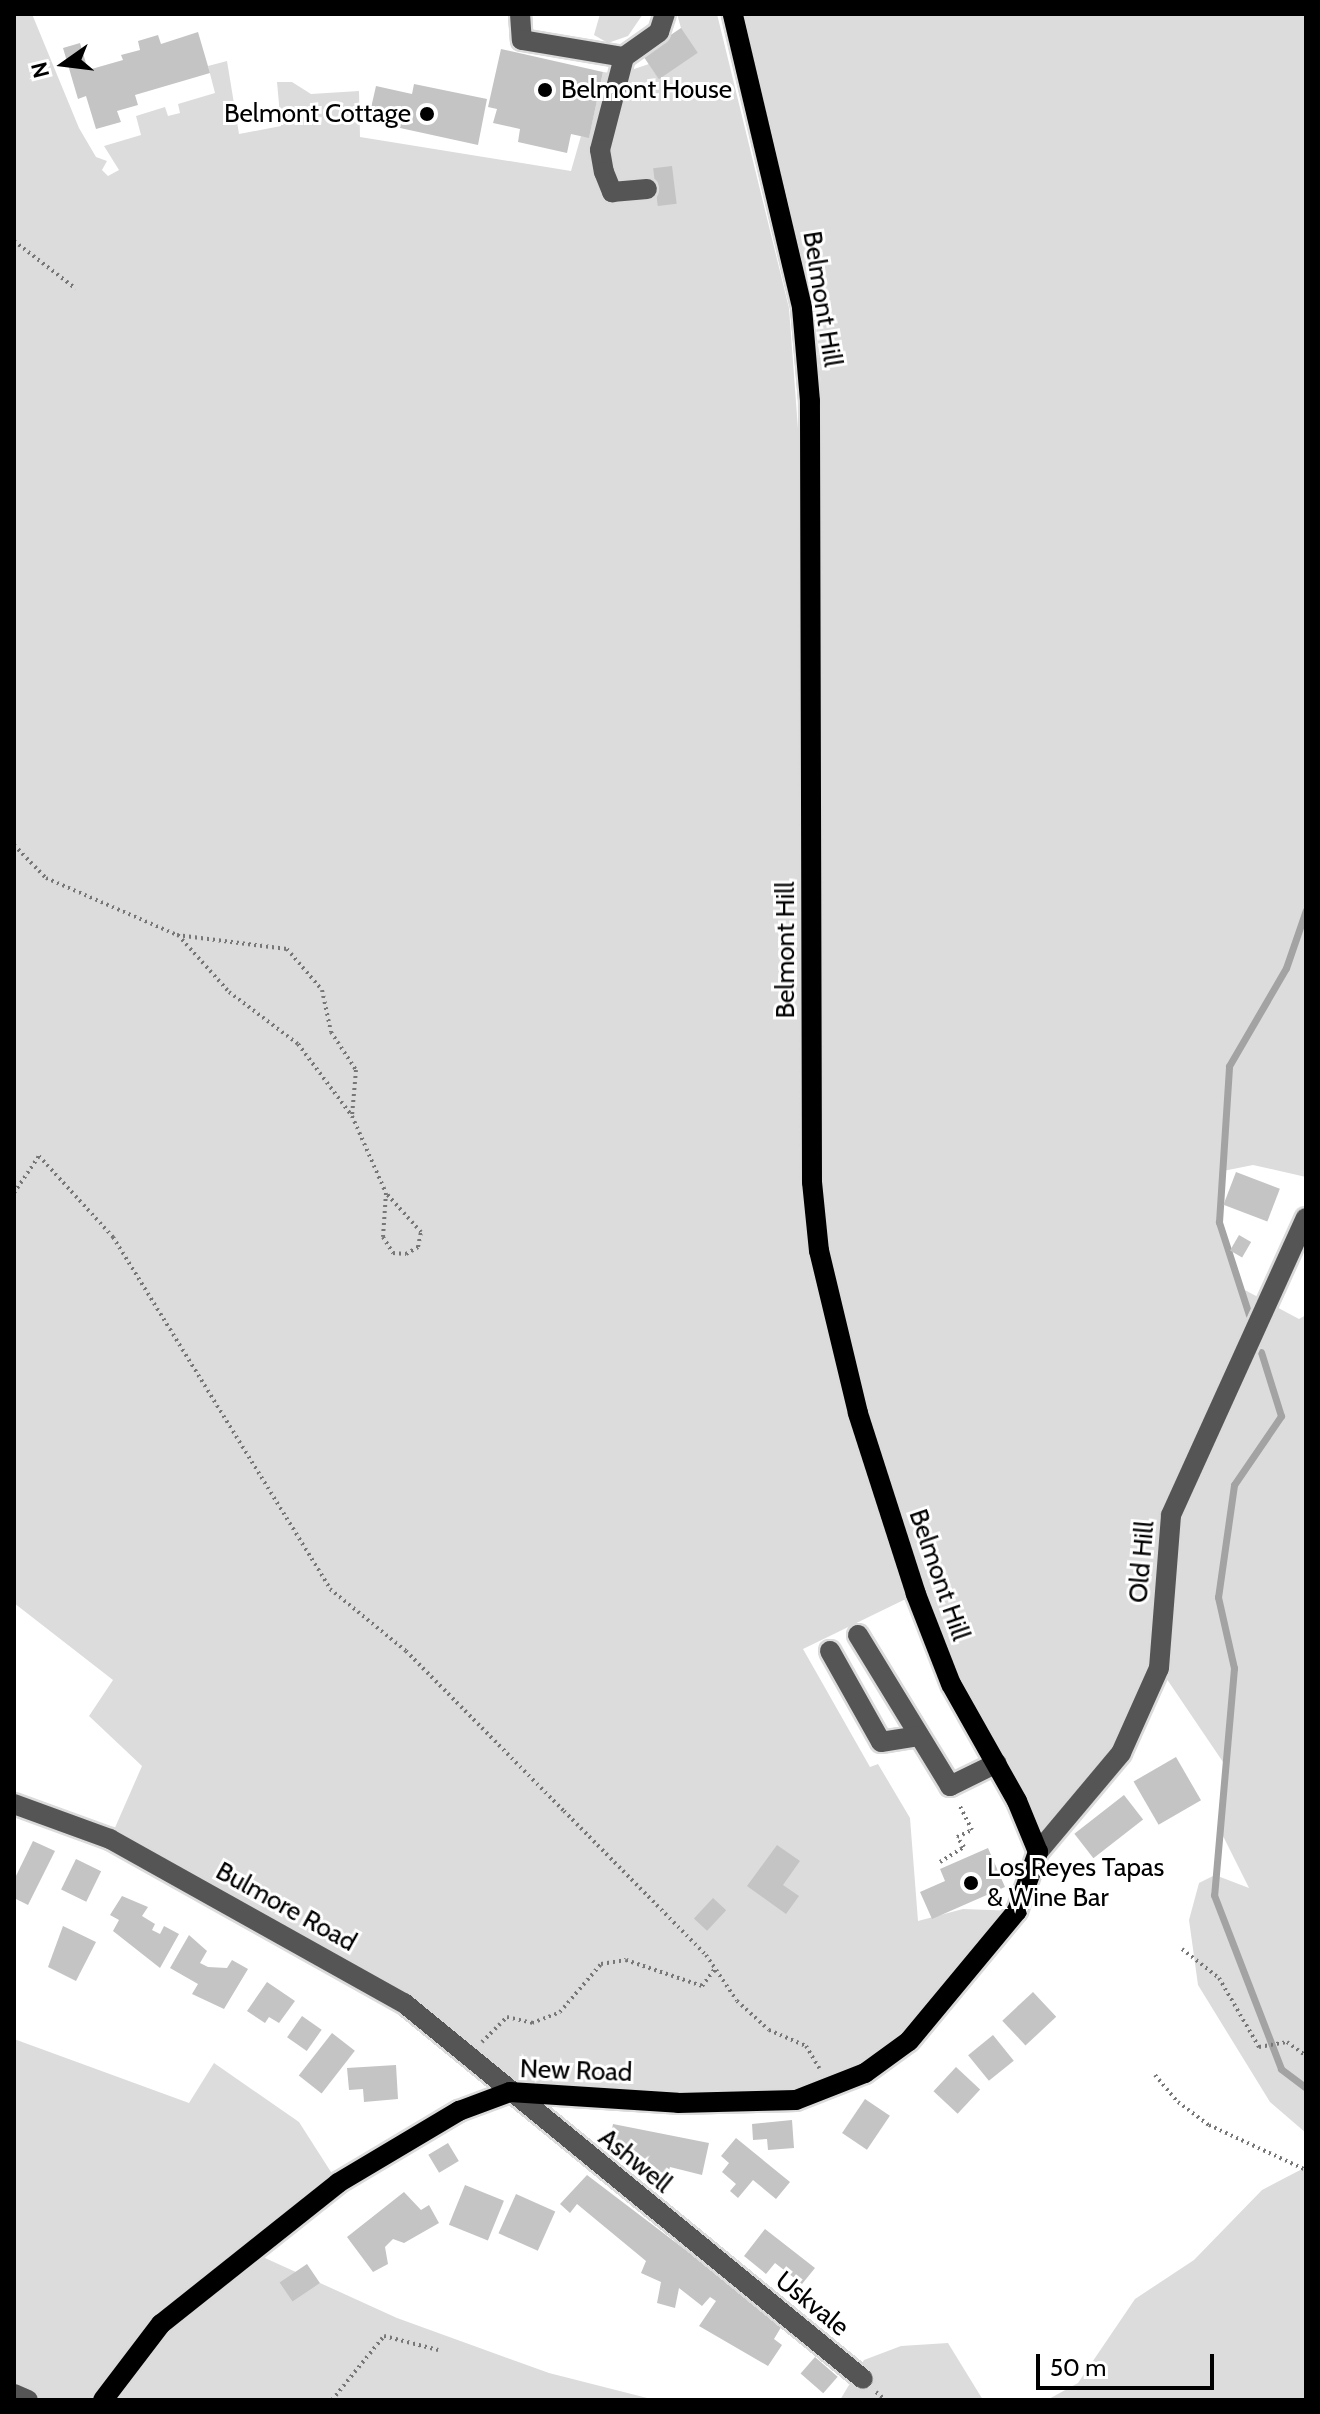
<!DOCTYPE html>
<style>
body{margin:0}
#map{position:relative;width:1320px;height:2414px;overflow:hidden;background:#fff;font-family:Cabin,sans-serif}
div>[style]{position:absolute}
[style*='--x']{left:calc(var(--x)*1px);top:calc(var(--y)*1px);width:calc(var(--w)*1px);rotate:calc(var(--a)*1deg)}
.green>*{inset:0;background:#dcdcdc}
.stream>*{height:7px;margin:-3.5px;padding:0 3.5px;transform-origin:3.5px;border-radius:3.5px;background:#a3a3a3}
.building>*{inset:0;background:#c4c4c4;transform-origin:0 0}
.path>*{height:4px;margin-top:-2px;transform-origin:0;background:repeating-linear-gradient(90deg,#777 0 2px,transparent 0 6px)}
.roads{filter:drop-shadow(2px 0 #dbdbdb) drop-shadow(-2px 0 #dbdbdb) drop-shadow(0 2px #dbdbdb) drop-shadow(0 -2px #dbdbdb)}
.minor>*{height:20px;margin:-10px;padding:0 10px;transform-origin:10px;border-radius:10px;background:#555}
.major>*{height:20px;margin:-10px;padding:0 10px;transform-origin:10px;border-radius:10px;background:#000}
.dots>*{width:22px;height:22px;translate:-50% -50%;box-sizing:border-box;border:4px solid #fff;border-radius:50%}
span{translate:-50% -50%;white-space:nowrap;text-align:center;line-height:1.15;-webkit-text-stroke:6px #fff;paint-order:stroke}
.poi-label{font-size:26px;color:#000}
.left{translate:0 -50%;text-align:left}
.right{translate:-100% -50%;text-align:right}
.street-label{font-size:26px;color:#000}
.frame{position:absolute;inset:0;border:16px solid #000;pointer-events:none}
.north{position:absolute;left:24px;top:24px;width:80px;height:80px;-webkit-text-stroke:6px #fff;paint-order:stroke;rotate:256deg;font-size:22px;font-weight:700;line-height:32px;text-align:center;color:#000}
.north::after{content:'';display:block;margin:auto;width:28px;height:36px;background:#000;clip-path:polygon(50% 0,100% 100%,50% 72%,0 100%)}
.scale{position:absolute;left:1036px;top:2354px;width:178px;height:36px;box-sizing:border-box;border:4px solid #000;border-top:0;padding-left:10px;font-size:24px;line-height:28px;white-space:nowrap;color:#000;-webkit-text-stroke:6px #fff;paint-order:stroke}
</style>
<div id="map">
<div class="green">
<div style="clip-path:polygon(14px 14px,32px 14px,79px 128px,96px 157px,107px 161px,102px 170px,108px 176px,119px 170px,104px 146px,141px 135px,136px 116px,165px 107px,168px 116px,180px 113px,178px 104px,215px 93px,208px 66px,227px 61px,239px 134px,281px 126px,277px 82px,292px 82px,311px 94px,359px 91px,360px 137px,571px 171px,581px 136px,589px 137px,603px 72px,619px 74px,649px 64px,659px 79px,681px 28px,677px 14px,717px 14px,789px 308px,805px 523px,810px 401px,821px 388px,815px 313px,745px 14px,1306px 14px,1306px 1177px,1253px 1165px,1223px 1171px,1219px 1221px,1241px 1288px,1299px 1319px,1306px 1315px,1306px 2133px,1270px 2102px,1198px 1985px,1189px 1920px,1199px 1883px,1215px 1875px,1249px 1888px,1220px 1830px,1225px 1765px,1160px 1669px,1121px 1753px,1038px 1852px,916px 1594px,803px 1649px,870px 1767px,878px 1764px,910px 1818px,918px 1921px,963px 1909px,1017px 1911px,909px 2041px,796px 2100px,510px 2092px,404px 2003px,110px 1839px,142px 1766px,89px 1716px,113px 1680px,14px 1603px)"></div>
<div style="clip-path:polygon(600px 14px,643px 14px,628px 36px,608px 43px,594px 35px)"></div>
<div style="clip-path:polygon(14px 2039px,189px 2103px,214px 2063px,299px 2122px,338px 2183px,252px 2252px,397px 2318px,549px 2373px,655px 2400px,14px 2400px)"></div>
<div style="clip-path:polygon(1306px 2167px,1306px 2400px,1047px 2400px,1078px 2383px,1135px 2299px,1194px 2260px,1262px 2190px)"></div>
<div style="clip-path:polygon(948px 2343px,983px 2400px,840px 2400px,864px 2360px,901px 2346px)"></div>
</div>
<div class="stream">
<div style="--x:1249;--y:1315;--w:98;--a:-107.9"></div>
<div style="--x:1219;--y:1222;--w:156;--a:-86.3"></div>
<div style="--x:1229;--y:1066;--w:113;--a:-59.8"></div>
<div style="--x:1286;--y:968;--w:61;--a:-71"></div>
<div style="--x:1261;--y:1352;--w:67;--a:72.6"></div>
<div style="--x:1281;--y:1416;--w:83;--a:124.3"></div>
<div style="--x:1234;--y:1485;--w:113;--a:98.1"></div>
<div style="--x:1218;--y:1597;--w:73;--a:77.3"></div>
<div style="--x:1234;--y:1668;--w:228;--a:95"></div>
<div style="--x:1214;--y:1895;--w:186;--a:68.9"></div>
<div style="--x:1281;--y:2069;--w:31;--a:37"></div>
</div>
<div class="building">
<div style="left:681px;top:28px;width:30px;height:47px;rotate:56deg"></div>
<div style="clip-path:polygon(198px 32px,210px 73px,135px 95px,138px 105px,117px 111px,121px 122px,96px 129px,86px 96px,78px 99px,63px 48px,80px 43px,88px 70px,123px 60px,121px 55px,140px 50px,138px 41px,158px 35px,161px 44px)"></div>
<div style="clip-path:polygon(501px 49px,603px 72px,589px 138px,571px 134px,567px 153px,518px 142px,520px 129px,493px 123px,497px 109px,488px 107px)"></div>
<div style="clip-path:polygon(414px 84px,487px 99px,478px 145px,368px 121px,376px 86px,412px 94px)"></div>
<div style="left:672px;top:166px;width:38px;height:19px;rotate:83deg"></div>
<div style="left:1236px;top:1172px;width:47px;height:35px;rotate:21deg"></div>
<div style="left:1239px;top:1235px;width:14px;height:18px;rotate:30deg"></div>
<div style="left:1176px;top:1757px;width:50px;height:49px;rotate:60deg"></div>
<div style="left:1124px;top:1795px;width:31px;height:63px;rotate:52deg"></div>
<div style="clip-path:polygon(33px 1841px,55px 1851px,28px 1905px,14px 1898px,14px 1880px)"></div>
<div style="clip-path:polygon(777px 1845px,800px 1861px,783px 1885px,799px 1896px,786px 1914px,747px 1886px)"></div>
<div style="clip-path:polygon(988px 1848px,1005px 1887px,932px 1919px,920px 1892px,945px 1881px,940px 1869px)"></div>
<div style="left:76px;top:1859px;width:28px;height:34px;rotate:26deg"></div>
<div style="clip-path:polygon(122px 1896px,148px 1907px,142px 1916px,155px 1924px,152px 1930px,160px 1934px,164px 1926px,179px 1934px,160px 1968px,113px 1931px,119px 1920px,110px 1915px)"></div>
<div style="left:713px;top:1898px;width:18px;height:28px;rotate:43deg"></div>
<div style="clip-path:polygon(63px 1926px,96px 1942px,76px 1981px,48px 1967px)"></div>
<div style="clip-path:polygon(189px 1935px,207px 1951px,200px 1963px,208px 1967px,227px 1968px,232px 1960px,248px 1969px,224px 2009px,192px 1994px,198px 1984px,170px 1968px)"></div>
<div style="clip-path:polygon(267px 1982px,295px 2001px,279px 2023px,269px 2017px,265px 2023px,247px 2011px)"></div>
<div style="left:1033px;top:1992px;width:34px;height:42px;rotate:47deg"></div>
<div style="left:302px;top:2016px;width:24px;height:26px;rotate:35deg"></div>
<div style="left:332px;top:2033px;width:29px;height:54px;rotate:38deg"></div>
<div style="left:993px;top:2035px;width:33px;height:32px;rotate:51deg"></div>
<div style="clip-path:polygon(396px 2065px,398px 2099px,364px 2102px,363px 2089px,349px 2090px,347px 2068px)"></div>
<div style="left:956px;top:2067px;width:33px;height:33px;rotate:43deg"></div>
<div style="left:865px;top:2099px;width:30px;height:41px;rotate:34deg"></div>
<div style="clip-path:polygon(792px 2120px,794px 2148px,768px 2150px,767px 2139px,753px 2140px,752px 2124px)"></div>
<div style="clip-path:polygon(613px 2124px,709px 2143px,702px 2175px,670px 2167px,668px 2174px,644px 2168px,646px 2161px,607px 2153px)"></div>
<div style="clip-path:polygon(736px 2138px,790px 2182px,776px 2199px,753px 2180px,738px 2198px,730px 2191px,736px 2184px,722px 2172px,729px 2163px,721px 2156px)"></div>
<div style="left:448px;top:2143px;width:21px;height:23px;rotate:59deg"></div>
<div style="clip-path:polygon(587px 2175px,783px 2324px,774px 2339px,782px 2345px,768px 2366px,699px 2326px,716px 2301px,710px 2297px,702px 2306px,679px 2288px,675px 2308px,657px 2303px,661px 2282px,641px 2273px,646px 2261px,577px 2204px,570px 2213px,560px 2204px)"></div>
<div style="left:465px;top:2185px;width:42px;height:43px;rotate:22deg"></div>
<div style="clip-path:polygon(404px 2192px,421px 2210px,429px 2205px,439px 2223px,404px 2243px,393px 2239px,385px 2247px,388px 2264px,373px 2272px,347px 2237px)"></div>
<div style="left:516px;top:2194px;width:43px;height:43px;rotate:24deg"></div>
<div style="clip-path:polygon(765px 2229px,815px 2268px,802px 2284px,775px 2263px,766px 2274px,744px 2256px)"></div>
<div style="left:307px;top:2264px;width:23px;height:33px;rotate:56deg"></div>
<div style="left:815px;top:2357px;width:30px;height:22px;rotate:41deg"></div>
</div>
<div class="path">
<div style="--x:14;--y:241;--w:78;--a:37.7"></div>
<div style="--x:14;--y:845;--w:46;--a:45.9"></div>
<div style="--x:46;--y:878;--w:143;--a:23.5"></div>
<div style="--x:177;--y:935;--w:111;--a:7.3"></div>
<div style="--x:287;--y:949;--w:54;--a:49.5"></div>
<div style="--x:322;--y:990;--w:43;--a:77.9"></div>
<div style="--x:331;--y:1032;--w:45;--a:56.7"></div>
<div style="--x:356;--y:1070;--w:46;--a:95"></div>
<div style="--x:352;--y:1116;--w:84;--a:66.2"></div>
<div style="--x:386;--y:1193;--w:44;--a:93.9"></div>
<div style="--x:383;--y:1237;--w:19;--a:58"></div>
<div style="--x:393;--y:1253;--w:13;--a:4"></div>
<div style="--x:406;--y:1254;--w:14;--a:-30"></div>
<div style="--x:418;--y:1247;--w:15;--a:-79"></div>
<div style="--x:421;--y:1232;--w:52;--a:-131.9"></div>
<div style="--x:178;--y:935;--w:76;--a:48.2"></div>
<div style="--x:229;--y:992;--w:86;--a:37"></div>
<div style="--x:298;--y:1044;--w:90;--a:53.1"></div>
<div style="--x:14;--y:1193;--w:45;--a:-56"></div>
<div style="--x:39;--y:1156;--w:110;--a:47.6"></div>
<div style="--x:113;--y:1237;--w:414;--a:58.3"></div>
<div style="--x:330;--y:1589;--w:98;--a:39.2"></div>
<div style="--x:406;--y:1651;--w:225;--a:45.4"></div>
<div style="--x:564;--y:1811;--w:202;--a:45.4"></div>
<div style="--x:706;--y:1955;--w:55;--a:56"></div>
<div style="--x:737;--y:2001;--w:43;--a:42.2"></div>
<div style="--x:769;--y:2030;--w:40;--a:23.4"></div>
<div style="--x:806;--y:2046;--w:26;--a:59"></div>
<div style="--x:940;--y:1862;--w:28;--a:-32"></div>
<div style="--x:964;--y:1847;--w:12;--a:-125"></div>
<div style="--x:957;--y:1837;--w:17;--a:-25"></div>
<div style="--x:972;--y:1830;--w:29;--a:-117"></div>
<div style="--x:1182;--y:1949;--w:47;--a:38.1"></div>
<div style="--x:1219;--y:1978;--w:80;--a:59.9"></div>
<div style="--x:1259;--y:2047;--w:28;--a:-10"></div>
<div style="--x:1287;--y:2042;--w:24;--a:36"></div>
<div style="--x:482;--y:2042;--w:35;--a:-45"></div>
<div style="--x:507;--y:2017;--w:26;--a:13"></div>
<div style="--x:532;--y:2023;--w:30;--a:-21"></div>
<div style="--x:560;--y:2012;--w:63;--a:-49.5"></div>
<div style="--x:601;--y:1964;--w:25;--a:-9"></div>
<div style="--x:626;--y:1960;--w:80;--a:18.9"></div>
<div style="--x:702;--y:1986;--w:21;--a:-53"></div>
<div style="--x:1155;--y:2075;--w:35;--a:50"></div>
<div style="--x:1178;--y:2102;--w:39;--a:37"></div>
<div style="--x:1209;--y:2125;--w:107;--a:24.9"></div>
<div style="--x:876;--y:2392;--w:13;--a:39"></div>
<div style="--x:332;--y:2400;--w:82;--a:-50.9"></div>
<div style="--x:384;--y:2336;--w:56;--a:14.5"></div>
</div>
<div class="roads">
<div class="minor">
<div style="--x:520;--y:14;--w:26;--a:86"></div>
<div style="--x:522;--y:40;--w:103;--a:9.5"></div>
<div style="--x:624;--y:57;--w:43;--a:-35.5"></div>
<div style="--x:659;--y:32;--w:19;--a:-72"></div>
<div style="--x:624;--y:57;--w:96;--a:104.5"></div>
<div style="--x:600;--y:150;--w:22;--a:80"></div>
<div style="--x:604;--y:172;--w:22;--a:68"></div>
<div style="--x:612;--y:192;--w:35;--a:-5"></div>
<div style="--x:858;--y:1635;--w:177;--a:58.6"></div>
<div style="--x:950;--y:1786;--w:52;--a:-26.1"></div>
<div style="--x:830;--y:1651;--w:104;--a:60.7"></div>
<div style="--x:881;--y:1742;--w:36;--a:-9"></div>
<div style="--x:14;--y:1804;--w:102;--a:20"></div>
<div style="--x:110;--y:1839;--w:337;--a:29.2"></div>
<div style="--x:404;--y:2003;--w:593;--a:39.32"></div>
<div style="--x:1038;--y:1852;--w:129;--a:-50"></div>
<div style="--x:1121;--y:1753;--w:93;--a:-65.9"></div>
<div style="--x:1159;--y:1668;--w:153;--a:-85.5"></div>
<div style="--x:1171;--y:1515;--w:326;--a:-65.6"></div>
<div style="--x:14;--y:2394;--w:15;--a:23"></div>
</div>
<div class="major">
<div style="--x:103;--y:2400;--w:96;--a:-52.7"></div>
<div style="--x:161;--y:2324;--w:226;--a:-38.5"></div>
<div style="--x:338;--y:2183;--w:141;--a:-30.8"></div>
<div style="--x:459;--y:2111;--w:54;--a:-20.4"></div>
<div style="--x:510;--y:2092;--w:168;--a:3.7"></div>
<div style="--x:678;--y:2103;--w:118;--a:-1.5"></div>
<div style="--x:796;--y:2100;--w:74;--a:-21.4"></div>
<div style="--x:865;--y:2073;--w:54;--a:-36"></div>
<div style="--x:909;--y:2041;--w:169;--a:-50.3"></div>
<div style="--x:1017;--y:1911;--w:63;--a:-70.4"></div>
<div style="--x:1038;--y:1852;--w:55;--a:-112.4"></div>
<div style="--x:1017;--y:1801;--w:134;--a:-119.4"></div>
<div style="--x:951;--y:1684;--w:97;--a:-111.3"></div>
<div style="--x:916;--y:1594;--w:190;--a:-107.8"></div>
<div style="--x:858;--y:1413;--w:167;--a:-103.5"></div>
<div style="--x:819;--y:1251;--w:69;--a:-95.8"></div>
<div style="--x:812;--y:1182;--w:781;--a:-90.15"></div>
<div style="--x:810;--y:401;--w:94;--a:-94.9"></div>
<div style="--x:802;--y:307;--w:301;--a:-103.3"></div>
</div>
</div>
<div class="dots">
<div style="left:545px;top:90px;background:#000"></div>
<div style="left:427px;top:114px;background:#000"></div>
<div style="left:971px;top:1883px;background:#000"></div>
</div>
<div class="poi-label">
<span class="left" style="left:561px;top:90px">Belmont House</span>
<span class="right" style="left:411px;top:114px">Belmont Cottage</span>
<span class="left" style="left:987px;top:1883px">Los Reyes Tapas<br>&amp; Wine Bar</span>
</div>
<div class="street-label">
<span style="left:822px;top:299px;rotate:81deg">Belmont Hill</span>
<span style="left:786px;top:950px;rotate:-90deg">Belmont Hill</span>
<span style="left:1142px;top:1562px;rotate:-85deg">Old Hill</span>
<span style="left:939px;top:1575px;rotate:71deg">Belmont Hill</span>
<span style="left:286px;top:1907px;rotate:29deg">Bulmore Road</span>
<span style="left:576px;top:2071px;rotate:2deg">New Road</span>
<span style="left:635px;top:2161px;rotate:39deg">Ashwell</span>
<span style="left:812px;top:2304px;rotate:39deg">Uskvale</span>
</div>
<div class="frame"></div>
<div class="north">N</div>
<div class="scale">50 m</div>
</div>
